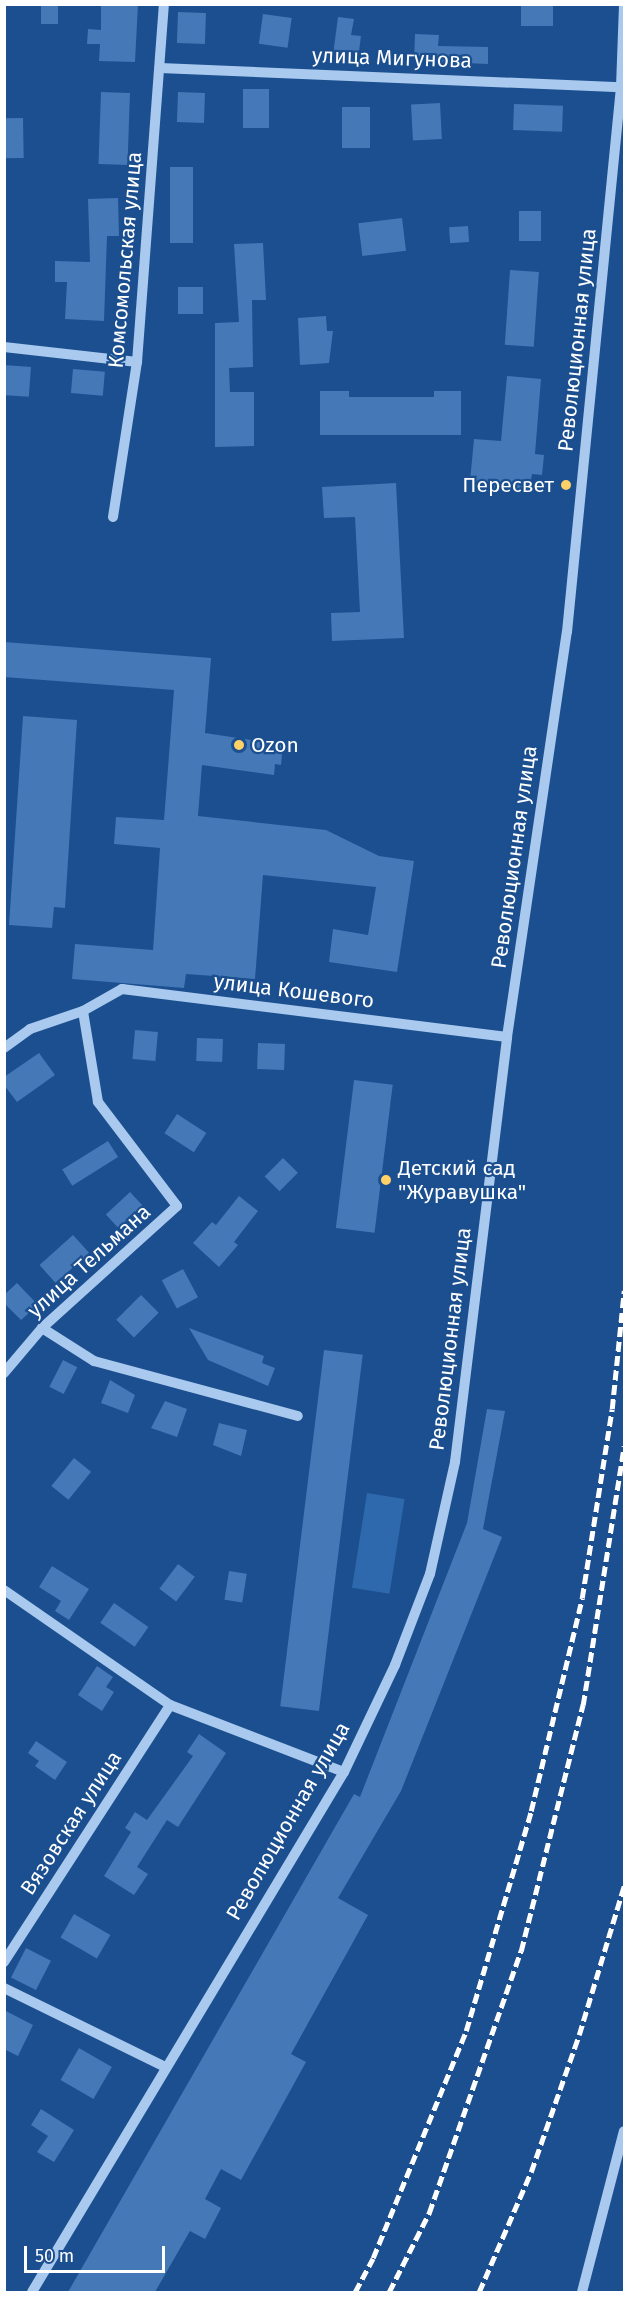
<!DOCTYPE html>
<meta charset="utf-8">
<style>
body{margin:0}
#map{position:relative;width:629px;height:2297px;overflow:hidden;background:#1b4f8f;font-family:"Fira Sans",sans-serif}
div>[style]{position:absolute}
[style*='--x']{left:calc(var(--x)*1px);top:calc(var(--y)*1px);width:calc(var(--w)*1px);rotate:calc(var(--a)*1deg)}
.green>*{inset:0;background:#2e69ad;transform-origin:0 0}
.building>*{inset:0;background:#4478b7;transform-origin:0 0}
.minor>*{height:10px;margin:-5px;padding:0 5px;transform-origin:5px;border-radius:5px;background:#a9c9ee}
.rail>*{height:4.5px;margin-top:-2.25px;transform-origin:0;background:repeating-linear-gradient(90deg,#fff 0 10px,transparent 0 14.5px)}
.dots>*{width:16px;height:16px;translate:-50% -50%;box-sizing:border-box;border:3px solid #1b4f8f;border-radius:50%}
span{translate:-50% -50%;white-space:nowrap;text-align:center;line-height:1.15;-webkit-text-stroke:4.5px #1b4f8f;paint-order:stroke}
.street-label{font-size:21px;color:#fff}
.poi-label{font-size:21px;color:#fff}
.right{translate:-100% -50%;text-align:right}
.left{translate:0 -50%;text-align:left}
.frame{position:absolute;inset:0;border:6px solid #fff;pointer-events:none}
.scale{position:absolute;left:24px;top:2246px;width:141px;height:27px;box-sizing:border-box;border:3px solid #fff;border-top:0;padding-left:8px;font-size:18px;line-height:21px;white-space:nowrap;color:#fff;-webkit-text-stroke:4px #1b4f8f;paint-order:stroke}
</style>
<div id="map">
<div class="green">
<div style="left:367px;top:1493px;width:38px;height:96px;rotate:9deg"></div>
</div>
<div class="building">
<div style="left:41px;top:4px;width:17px;height:20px"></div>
<div style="clip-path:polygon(101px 4px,138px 4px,135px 62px,99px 61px,100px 44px,87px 44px,88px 29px,101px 30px)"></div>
<div style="left:521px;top:4px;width:32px;height:22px"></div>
<div style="left:178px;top:12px;width:28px;height:31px;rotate:2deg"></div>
<div style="left:263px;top:14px;width:29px;height:30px;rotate:8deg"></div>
<div style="clip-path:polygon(338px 17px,354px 19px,351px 35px,361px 36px,358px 59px,333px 55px)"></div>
<div style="clip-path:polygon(415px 34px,439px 35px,438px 46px,488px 47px,488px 64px,414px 61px)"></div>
<div style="left:243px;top:89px;width:26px;height:39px"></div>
<div style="left:101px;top:92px;width:29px;height:72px;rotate:2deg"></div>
<div style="left:178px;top:92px;width:27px;height:30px;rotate:2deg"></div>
<div style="left:440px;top:103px;width:36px;height:29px;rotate:87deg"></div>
<div style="left:514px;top:104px;width:49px;height:26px;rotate:2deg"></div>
<div style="left:342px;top:107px;width:28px;height:41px"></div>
<div style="left:23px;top:118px;width:40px;height:19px;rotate:89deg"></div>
<div style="left:170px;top:167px;width:23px;height:76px"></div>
<div style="clip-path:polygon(118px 198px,119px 236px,107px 236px,104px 321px,65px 319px,67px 282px,55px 282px,55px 261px,90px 262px,88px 199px)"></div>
<div style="left:519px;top:211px;width:22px;height:30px"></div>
<div style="left:402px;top:218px;width:33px;height:44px;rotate:83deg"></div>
<div style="left:468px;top:226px;width:16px;height:19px;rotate:86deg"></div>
<div style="clip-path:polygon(263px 243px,266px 300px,252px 300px,253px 367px,229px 368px,230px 392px,254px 392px,254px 446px,215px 447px,215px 323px,239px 322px,234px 244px)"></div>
<div style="left:510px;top:270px;width:29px;height:75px;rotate:4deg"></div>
<div style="left:178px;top:287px;width:25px;height:27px"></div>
<div style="clip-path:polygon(326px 316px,327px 331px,333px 331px,329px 363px,300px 365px,298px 318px)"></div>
<div style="left:4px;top:365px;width:27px;height:30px;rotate:4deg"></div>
<div style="left:73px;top:369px;width:32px;height:24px;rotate:5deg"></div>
<div style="clip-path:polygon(507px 376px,541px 379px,535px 454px,544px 455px,542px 475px,532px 474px,529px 492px,488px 489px,489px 483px,470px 481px,474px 439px,501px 441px)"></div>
<div style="clip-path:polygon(320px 391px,349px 391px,349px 397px,434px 397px,434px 391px,461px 391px,461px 435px,320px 435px)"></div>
<div style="clip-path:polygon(396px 483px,404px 638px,332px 641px,331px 613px,360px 612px,355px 517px,324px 518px,322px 487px)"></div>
<div style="clip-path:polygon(4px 642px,211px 658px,205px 733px,283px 745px,281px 765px,275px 764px,274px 775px,202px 765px,198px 816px,326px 830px,379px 856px,414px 861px,397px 972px,329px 962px,333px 929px,368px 935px,376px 887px,263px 875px,255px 979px,186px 974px,184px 988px,72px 979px,75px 944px,153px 950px,160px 848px,114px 844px,116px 817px,164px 820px,174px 690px,4px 677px)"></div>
<div style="clip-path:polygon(23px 716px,77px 720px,65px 908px,54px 907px,52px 928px,9px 925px)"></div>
<div style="left:135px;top:1030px;width:23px;height:29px;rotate:5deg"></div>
<div style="left:197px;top:1038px;width:26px;height:23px;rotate:2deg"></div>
<div style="left:258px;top:1043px;width:27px;height:26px;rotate:2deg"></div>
<div style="clip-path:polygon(39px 1053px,55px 1075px,17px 1102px,4px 1085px,4px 1077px)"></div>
<div style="left:354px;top:1080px;width:39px;height:149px;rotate:7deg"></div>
<div style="left:177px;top:1114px;width:35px;height:23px;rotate:33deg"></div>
<div style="left:108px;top:1141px;width:19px;height:54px;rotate:58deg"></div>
<div style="left:283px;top:1158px;width:21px;height:26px;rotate:45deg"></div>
<div style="left:130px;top:1192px;width:18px;height:33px;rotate:47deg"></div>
<div style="clip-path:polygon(239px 1196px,258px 1211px,234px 1242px,238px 1245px,219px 1267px,193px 1243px,212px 1222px,216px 1225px)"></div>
<div style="left:73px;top:1235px;width:24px;height:45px;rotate:48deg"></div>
<div style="left:183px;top:1269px;width:32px;height:24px;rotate:62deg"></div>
<div style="clip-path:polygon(17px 1283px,38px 1305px,21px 1320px,4px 1303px,4px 1295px)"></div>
<div style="left:141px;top:1295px;width:25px;height:35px;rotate:45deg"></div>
<div style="clip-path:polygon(189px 1328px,264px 1356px,262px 1363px,275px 1368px,268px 1386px,208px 1360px)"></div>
<div style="left:324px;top:1350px;width:39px;height:359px;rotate:7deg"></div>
<div style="left:63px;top:1360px;width:16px;height:30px;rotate:27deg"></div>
<div style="clip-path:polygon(110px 1380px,135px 1395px,128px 1413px,101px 1403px)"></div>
<div style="clip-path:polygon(165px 1401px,187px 1409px,177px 1437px,151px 1428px)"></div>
<div style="clip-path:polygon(487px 1409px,505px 1411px,483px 1529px,502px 1537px,401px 1791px,338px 1898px,368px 1915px,291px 2054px,306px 2062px,241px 2180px,221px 2169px,205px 2199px,221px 2208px,205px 2239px,190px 2231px,155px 2292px,68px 2292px,354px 1794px,360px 1797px,467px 1523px)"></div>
<div style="clip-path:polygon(219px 1423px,247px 1430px,241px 1456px,213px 1445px)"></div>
<div style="left:74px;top:1458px;width:22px;height:36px;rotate:39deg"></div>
<div style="left:178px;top:1564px;width:21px;height:31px;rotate:37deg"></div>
<div style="clip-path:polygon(52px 1566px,89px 1589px,69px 1620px,55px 1611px,61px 1601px,39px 1587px)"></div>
<div style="left:229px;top:1571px;width:18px;height:29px;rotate:9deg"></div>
<div style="left:114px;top:1603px;width:42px;height:24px;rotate:35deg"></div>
<div style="clip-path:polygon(97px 1666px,113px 1677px,106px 1687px,114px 1692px,102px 1711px,78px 1695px)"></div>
<div style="clip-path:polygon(199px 1734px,226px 1753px,178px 1827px,167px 1820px,137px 1867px,148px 1874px,134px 1895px,104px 1876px,131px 1832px,125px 1828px,135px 1812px,147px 1820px,193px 1756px,187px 1752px)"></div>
<div style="clip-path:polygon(36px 1741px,67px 1762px,55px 1780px,35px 1766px,39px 1761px,28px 1753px)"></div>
<div style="left:74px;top:1914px;width:42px;height:27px;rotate:30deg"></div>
<div style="left:26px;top:1948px;width:28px;height:33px;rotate:27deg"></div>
<div style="clip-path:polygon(4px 2010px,33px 2025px,18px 2056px,4px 2049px)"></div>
<div style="left:79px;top:2048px;width:38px;height:37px;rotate:30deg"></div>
<div style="clip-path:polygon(41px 2109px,74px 2130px,54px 2162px,37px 2152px,48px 2136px,31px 2125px)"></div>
</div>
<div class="minor">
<div style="--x:160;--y:68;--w:461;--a:2.4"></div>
<div style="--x:4;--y:347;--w:134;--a:6.4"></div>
<div style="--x:113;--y:517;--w:157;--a:-81.2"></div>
<div style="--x:137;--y:362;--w:359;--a:-85.7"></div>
<div style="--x:4;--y:1048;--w:32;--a:-36"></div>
<div style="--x:30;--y:1029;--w:56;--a:-18.8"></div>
<div style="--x:83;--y:1011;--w:45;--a:-29.4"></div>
<div style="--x:122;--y:989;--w:388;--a:7.1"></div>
<div style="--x:42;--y:1328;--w:62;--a:32.4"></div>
<div style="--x:94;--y:1361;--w:211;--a:15.1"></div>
<div style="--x:4;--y:1373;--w:59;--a:-49.8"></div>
<div style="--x:42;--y:1328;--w:182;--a:-42.1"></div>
<div style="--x:177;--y:1206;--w:131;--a:-127.2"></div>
<div style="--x:98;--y:1102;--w:92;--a:-99.4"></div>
<div style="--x:4;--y:1590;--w:202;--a:34.7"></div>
<div style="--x:170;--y:1705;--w:186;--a:21.1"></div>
<div style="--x:4;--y:1962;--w:306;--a:-57.1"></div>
<div style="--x:4;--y:1988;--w:179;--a:26.1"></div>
<div style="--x:32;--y:2292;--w:606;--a:-59.04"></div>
<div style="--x:344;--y:1772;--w:119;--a:-64.5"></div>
<div style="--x:395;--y:1665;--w:97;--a:-69"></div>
<div style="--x:430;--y:1574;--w:115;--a:-77.4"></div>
<div style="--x:455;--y:1462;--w:428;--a:-83"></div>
<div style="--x:507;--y:1037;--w:409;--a:-81.6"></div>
<div style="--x:567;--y:632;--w:548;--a:-84.34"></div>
<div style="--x:621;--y:87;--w:83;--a:-87.9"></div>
<div style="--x:582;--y:2292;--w:166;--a:-75.4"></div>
</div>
<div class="rail">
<div style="--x:355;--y:2292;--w:38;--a:-62"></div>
<div style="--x:373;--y:2258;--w:245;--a:-67.7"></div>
<div style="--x:466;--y:2031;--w:229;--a:-73.5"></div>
<div style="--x:531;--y:1811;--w:219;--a:-76.5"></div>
<div style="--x:582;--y:1598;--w:191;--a:-81"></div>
<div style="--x:612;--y:1409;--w:119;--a:-84.2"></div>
<div style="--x:389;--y:2292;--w:89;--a:-63.1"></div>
<div style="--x:429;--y:2213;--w:278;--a:-70.7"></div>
<div style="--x:521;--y:1951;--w:254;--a:-75.9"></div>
<div style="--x:583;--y:1705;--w:262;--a:-81"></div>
<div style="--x:479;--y:2292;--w:131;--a:-66.6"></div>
<div style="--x:531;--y:2172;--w:145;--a:-70.7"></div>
<div style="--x:579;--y:2035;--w:156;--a:-73.2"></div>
</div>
<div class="dots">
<div style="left:566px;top:485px;background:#ffd166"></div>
<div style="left:239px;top:745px;background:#ffd166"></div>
<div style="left:386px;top:1180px;background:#ffd166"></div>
</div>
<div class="street-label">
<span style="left:392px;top:58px;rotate:2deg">улица Мигунова</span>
<span style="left:125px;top:260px;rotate:-85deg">Комсомольская улица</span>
<span style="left:577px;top:340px;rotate:-84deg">Революционная улица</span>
<span style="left:514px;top:857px;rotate:-82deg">Революционная улица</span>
<span style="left:294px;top:991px;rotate:7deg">улица Кошевого</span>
<span style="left:89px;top:1261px;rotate:-42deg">улица Тельмана</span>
<span style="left:450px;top:1339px;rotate:-83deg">Революционная улица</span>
<span style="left:288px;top:1821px;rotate:-60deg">Революционная улица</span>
<span style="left:71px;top:1823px;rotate:-57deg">Вязовская улица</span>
</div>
<div class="poi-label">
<span class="right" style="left:554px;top:485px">Пересвет</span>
<span class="left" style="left:251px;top:745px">Ozon</span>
<span class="left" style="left:398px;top:1180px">Детский сад<br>"Журавушка"</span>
</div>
<div class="frame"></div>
<div class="scale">50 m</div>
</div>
